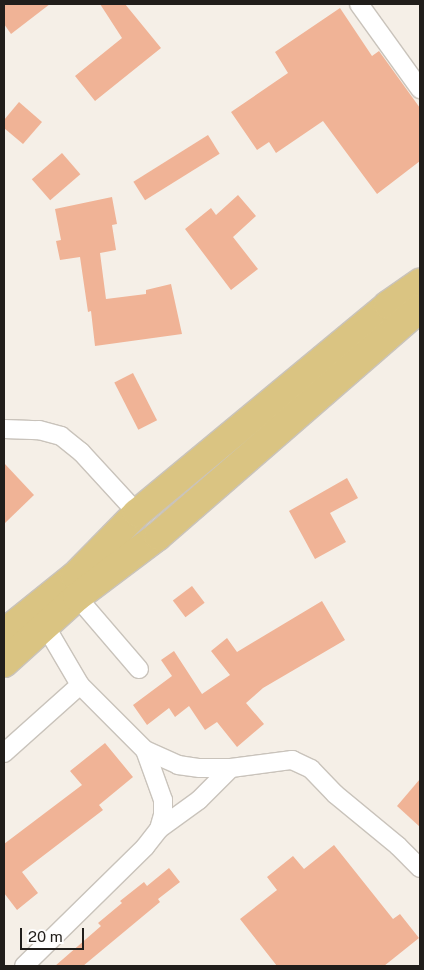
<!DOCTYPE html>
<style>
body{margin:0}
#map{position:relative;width:424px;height:970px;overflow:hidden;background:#f5efe7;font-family:"Public Sans",sans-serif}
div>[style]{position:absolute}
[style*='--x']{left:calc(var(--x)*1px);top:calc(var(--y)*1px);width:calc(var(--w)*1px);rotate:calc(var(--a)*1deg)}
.building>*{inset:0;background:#f0b396;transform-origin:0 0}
.roads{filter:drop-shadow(1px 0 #c9c3bb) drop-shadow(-1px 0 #c9c3bb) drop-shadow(0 1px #c9c3bb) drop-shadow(0 -1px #c9c3bb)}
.street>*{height:18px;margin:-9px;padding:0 9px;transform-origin:9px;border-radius:9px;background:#fff}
.primary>*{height:28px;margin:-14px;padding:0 14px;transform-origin:14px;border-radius:14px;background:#dac482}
span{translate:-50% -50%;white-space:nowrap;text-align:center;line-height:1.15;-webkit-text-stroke:4.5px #fefdfc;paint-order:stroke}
.frame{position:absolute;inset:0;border:5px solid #211e1b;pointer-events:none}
.scale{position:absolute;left:20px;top:928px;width:64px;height:22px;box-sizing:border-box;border:2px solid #211e1b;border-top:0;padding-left:6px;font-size:15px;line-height:18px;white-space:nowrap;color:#211e1b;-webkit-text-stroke:4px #fefdfc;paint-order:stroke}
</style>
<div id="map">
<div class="building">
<div style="clip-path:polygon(4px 4px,50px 4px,11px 34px,4px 24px)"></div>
<div style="clip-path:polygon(100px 4px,125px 4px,161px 48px,95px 101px,75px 76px,122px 38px)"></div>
<div style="clip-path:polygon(340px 8px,372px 56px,379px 51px,420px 108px,420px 161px,377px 194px,323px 121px,276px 153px,269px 142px,257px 150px,231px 112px,288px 73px,275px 52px)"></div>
<div style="clip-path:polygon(19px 102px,42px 122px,23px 144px,4px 128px,4px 120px)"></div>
<div style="left:208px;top:135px;width:22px;height:88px;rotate:58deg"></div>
<div style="left:62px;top:153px;width:28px;height:40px;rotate:49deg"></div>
<div style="clip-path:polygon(238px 195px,256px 216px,233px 237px,258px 269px,231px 290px,185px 229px,211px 208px,216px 215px)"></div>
<div style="clip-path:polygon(112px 197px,117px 224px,112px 225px,116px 250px,100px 253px,106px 299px,146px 294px,146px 290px,171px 284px,182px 334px,95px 346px,91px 311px,88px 312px,80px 257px,60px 260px,56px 241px,61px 240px,55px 209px)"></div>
<div style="left:133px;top:373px;width:53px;height:21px;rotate:63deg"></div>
<div style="clip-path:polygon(4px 463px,34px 495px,4px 524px)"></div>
<div style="clip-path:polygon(347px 478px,358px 498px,330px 513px,346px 542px,315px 559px,289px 511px)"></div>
<div style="left:192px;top:586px;width:21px;height:24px;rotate:53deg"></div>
<div style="clip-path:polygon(322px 601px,345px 640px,263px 688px,246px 703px,264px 724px,237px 747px,217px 722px,205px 730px,189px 706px,175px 717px,169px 708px,147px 725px,133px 705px,172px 676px,161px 660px,174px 651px,202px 694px,230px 675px,211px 651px,227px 638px,237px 652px)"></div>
<div style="clip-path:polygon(105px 743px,133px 777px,99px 805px,103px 810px,22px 872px,38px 893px,17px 910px,4px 893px,4px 844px,82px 785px,70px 771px)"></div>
<div style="clip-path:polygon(420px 779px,420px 827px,397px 806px)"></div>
<div style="clip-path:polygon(334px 845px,393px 919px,400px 914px,419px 938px,384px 966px,277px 966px,240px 919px,277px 890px,267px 877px,293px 856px,304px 869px)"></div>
<div style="clip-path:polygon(169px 868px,180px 882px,158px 899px,160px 902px,83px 966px,55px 966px,101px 926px,98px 923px,122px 903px,120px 901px,144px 882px,147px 886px)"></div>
</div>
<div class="roads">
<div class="street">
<div style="--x:359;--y:4;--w:105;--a:54.3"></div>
<div style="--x:4;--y:429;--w:35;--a:2"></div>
<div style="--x:39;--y:430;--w:23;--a:15"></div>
<div style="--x:61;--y:436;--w:26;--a:39"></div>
<div style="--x:81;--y:452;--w:83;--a:47.4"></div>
<div style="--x:77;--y:597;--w:95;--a:49.3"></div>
<div style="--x:46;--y:627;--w:67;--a:59.6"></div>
<div style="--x:80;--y:685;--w:92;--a:45"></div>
<div style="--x:145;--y:750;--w:36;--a:24"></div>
<div style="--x:178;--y:765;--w:22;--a:8"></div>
<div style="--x:200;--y:768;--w:31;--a:0"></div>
<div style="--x:231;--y:768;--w:62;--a:-7.5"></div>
<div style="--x:292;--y:760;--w:21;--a:25"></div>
<div style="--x:311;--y:769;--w:35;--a:46"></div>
<div style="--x:335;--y:794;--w:82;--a:39.5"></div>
<div style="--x:398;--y:846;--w:31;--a:45"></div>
<div style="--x:4;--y:753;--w:102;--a:-41.8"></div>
<div style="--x:159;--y:829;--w:49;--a:-35.9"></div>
<div style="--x:199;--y:800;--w:45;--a:-45"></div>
<div style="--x:24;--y:966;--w:170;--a:-44.5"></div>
<div style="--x:145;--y:847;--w:23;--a:-52"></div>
<div style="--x:159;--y:829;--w:15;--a:-74"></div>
<div style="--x:163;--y:815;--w:15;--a:-90"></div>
<div style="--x:163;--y:800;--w:53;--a:-109.8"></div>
</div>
<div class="primary">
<div style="--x:4;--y:633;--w:91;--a:-38.8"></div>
<div style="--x:75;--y:576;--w:88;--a:-45.5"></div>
<div style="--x:137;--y:513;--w:326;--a:-39.6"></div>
<div style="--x:388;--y:305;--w:39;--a:-35"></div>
<div style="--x:4;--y:663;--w:98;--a:-42.1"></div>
<div style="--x:77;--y:597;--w:101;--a:-37"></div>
<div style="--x:158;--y:536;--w:347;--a:-41"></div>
</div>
</div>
<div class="frame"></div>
<div class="scale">20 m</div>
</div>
